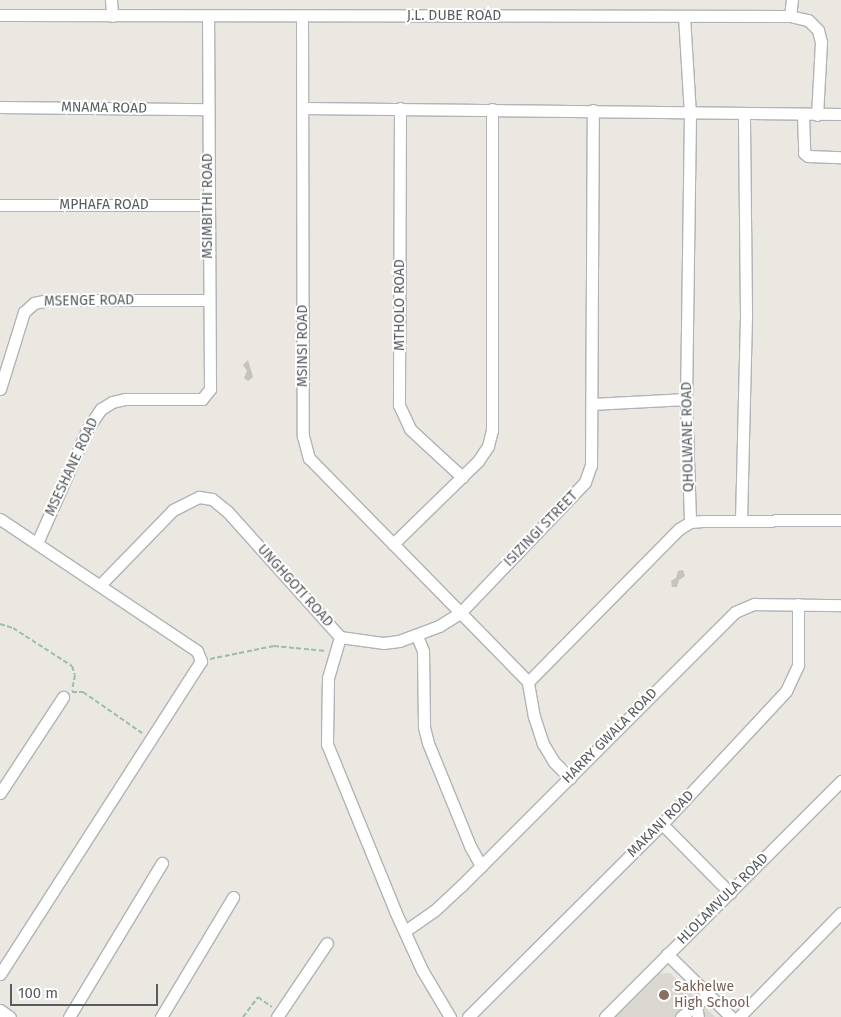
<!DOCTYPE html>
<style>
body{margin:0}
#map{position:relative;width:841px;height:1017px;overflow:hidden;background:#eae8e0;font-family:"Fira Sans",sans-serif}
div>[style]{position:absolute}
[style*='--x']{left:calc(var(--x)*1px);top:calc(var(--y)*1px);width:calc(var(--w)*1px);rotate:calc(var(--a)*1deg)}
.education>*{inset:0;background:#d9d7cf}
.building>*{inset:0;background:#c5c3bd}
.path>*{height:2px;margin-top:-1px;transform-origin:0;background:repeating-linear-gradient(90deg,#9abfa6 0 5px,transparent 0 7.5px)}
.roads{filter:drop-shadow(1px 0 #b1b3b6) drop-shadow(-1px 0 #b1b3b6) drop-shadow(0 1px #b1b3b6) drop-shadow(0 -1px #b1b3b6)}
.minor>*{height:11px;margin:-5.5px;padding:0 5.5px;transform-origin:5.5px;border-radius:5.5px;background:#fff}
.dots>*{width:14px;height:14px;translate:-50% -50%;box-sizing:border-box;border:2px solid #fff;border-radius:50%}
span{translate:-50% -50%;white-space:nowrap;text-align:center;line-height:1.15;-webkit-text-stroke:4px #fff;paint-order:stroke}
.street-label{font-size:14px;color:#595c5f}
.education-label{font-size:14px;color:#785e54}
.left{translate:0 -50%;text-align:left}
.scale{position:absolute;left:10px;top:984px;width:148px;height:22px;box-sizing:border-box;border:2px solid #595c5f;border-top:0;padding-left:6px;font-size:15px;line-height:18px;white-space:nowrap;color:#595c5f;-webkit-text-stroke:4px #fff;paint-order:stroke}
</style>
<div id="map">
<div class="education">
<div style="clip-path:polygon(670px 973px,715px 1017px,614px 1017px,657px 974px)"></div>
</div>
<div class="building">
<div style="clip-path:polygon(248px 360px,253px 377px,248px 381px,244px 378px,247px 371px,243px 365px)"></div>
<div style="clip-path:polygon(683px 570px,685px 576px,679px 580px,677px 587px,672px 587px,671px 581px,676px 578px,678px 571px)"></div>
</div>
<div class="path">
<div style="--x:0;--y:624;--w:14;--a:17"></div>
<div style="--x:13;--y:628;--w:70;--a:32.8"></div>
<div style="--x:72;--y:666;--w:9;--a:72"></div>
<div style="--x:75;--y:675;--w:16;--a:101"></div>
<div style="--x:210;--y:659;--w:65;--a:-11.5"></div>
<div style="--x:274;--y:646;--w:52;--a:5.5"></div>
<div style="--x:72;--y:692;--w:11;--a:0"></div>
<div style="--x:83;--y:692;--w:72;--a:34.8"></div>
<div style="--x:243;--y:1017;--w:25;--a:-53"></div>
<div style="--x:258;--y:997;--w:17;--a:36"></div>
</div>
<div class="roads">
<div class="minor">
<div style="--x:111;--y:0;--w:16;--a:86"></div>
<div style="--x:0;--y:15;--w:790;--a:0.07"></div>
<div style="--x:790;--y:16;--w:18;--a:13"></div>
<div style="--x:808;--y:20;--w:14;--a:45"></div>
<div style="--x:818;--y:30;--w:12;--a:76"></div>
<div style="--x:821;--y:42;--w:73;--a:93.1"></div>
<div style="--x:302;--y:16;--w:420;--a:89.9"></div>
<div style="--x:303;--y:436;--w:23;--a:75"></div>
<div style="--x:309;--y:458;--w:313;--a:45.6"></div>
<div style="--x:684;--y:16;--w:98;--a:86.5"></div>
<div style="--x:690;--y:114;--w:285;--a:90.8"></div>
<div style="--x:686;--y:399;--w:123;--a:88.1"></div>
<div style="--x:790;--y:16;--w:16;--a:-83"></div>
<div style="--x:0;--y:107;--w:208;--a:0.6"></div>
<div style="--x:303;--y:108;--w:538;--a:0.64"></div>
<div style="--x:400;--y:108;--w:297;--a:90.2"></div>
<div style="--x:399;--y:405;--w:26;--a:65"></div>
<div style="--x:410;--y:429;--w:71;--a:42.7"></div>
<div style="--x:803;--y:115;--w:38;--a:88"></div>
<div style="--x:804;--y:153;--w:5;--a:37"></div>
<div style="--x:808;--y:156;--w:33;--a:2"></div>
<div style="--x:0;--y:205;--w:208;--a:0"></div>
<div style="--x:0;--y:389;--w:81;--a:-72.7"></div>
<div style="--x:24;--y:312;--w:13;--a:-42"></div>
<div style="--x:34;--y:303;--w:14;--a:-12"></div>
<div style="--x:48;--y:300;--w:161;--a:0"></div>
<div style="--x:592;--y:404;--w:94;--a:-3"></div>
<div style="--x:0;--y:519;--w:237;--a:33.8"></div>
<div style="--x:197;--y:651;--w:11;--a:68"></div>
<div style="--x:201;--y:661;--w:372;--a:122.7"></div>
<div style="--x:741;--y:521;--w:209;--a:-88.6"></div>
<div style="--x:746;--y:312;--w:197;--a:-90.6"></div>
<div style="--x:37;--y:543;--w:126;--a:-66.1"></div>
<div style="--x:88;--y:428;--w:23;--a:-56"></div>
<div style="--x:101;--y:409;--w:13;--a:-32"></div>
<div style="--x:112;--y:402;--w:13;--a:-13"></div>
<div style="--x:125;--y:399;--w:77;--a:0"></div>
<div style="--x:202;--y:399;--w:13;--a:-51"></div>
<div style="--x:210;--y:389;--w:373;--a:-90.3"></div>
<div style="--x:393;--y:544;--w:119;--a:-44.3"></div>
<div style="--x:478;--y:461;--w:18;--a:-56"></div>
<div style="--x:488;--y:446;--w:16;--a:-76"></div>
<div style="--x:492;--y:430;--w:321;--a:-90"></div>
<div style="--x:100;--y:585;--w:105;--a:-45.8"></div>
<div style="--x:173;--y:510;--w:29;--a:-27"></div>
<div style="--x:199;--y:497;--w:13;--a:9"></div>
<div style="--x:212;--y:499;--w:19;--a:39"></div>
<div style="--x:227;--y:511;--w:169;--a:48.1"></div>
<div style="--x:417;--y:636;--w:16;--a:68"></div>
<div style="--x:423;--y:651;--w:76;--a:89.2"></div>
<div style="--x:424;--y:727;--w:16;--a:76"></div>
<div style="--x:428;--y:743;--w:111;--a:67.8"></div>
<div style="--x:470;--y:846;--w:23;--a:61"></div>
<div style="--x:340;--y:637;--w:43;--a:7.9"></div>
<div style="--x:383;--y:643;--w:16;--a:-7"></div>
<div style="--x:399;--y:641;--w:43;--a:-20.6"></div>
<div style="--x:439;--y:626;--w:25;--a:-32"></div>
<div style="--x:460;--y:613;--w:181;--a:-46.3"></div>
<div style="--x:585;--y:482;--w:18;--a:-71"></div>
<div style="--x:591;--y:465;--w:355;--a:-89.7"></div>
<div style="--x:340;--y:637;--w:43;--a:106.3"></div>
<div style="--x:328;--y:678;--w:66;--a:90.9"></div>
<div style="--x:327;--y:744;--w:180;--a:67.8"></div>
<div style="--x:395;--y:911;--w:65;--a:65.4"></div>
<div style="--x:422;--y:970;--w:55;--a:59.2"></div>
<div style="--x:570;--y:778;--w:23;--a:-135"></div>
<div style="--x:554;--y:762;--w:21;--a:-121"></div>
<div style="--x:543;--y:744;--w:28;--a:-108"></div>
<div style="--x:534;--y:717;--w:36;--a:-100"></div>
<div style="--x:528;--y:682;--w:215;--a:-45.4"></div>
<div style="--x:679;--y:529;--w:13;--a:-32"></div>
<div style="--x:690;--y:522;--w:13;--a:-4"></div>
<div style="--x:703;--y:521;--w:138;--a:-0.4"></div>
<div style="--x:0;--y:793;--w:115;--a:-56.7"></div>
<div style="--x:662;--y:824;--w:97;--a:45.4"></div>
<div style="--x:405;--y:931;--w:35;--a:-35"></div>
<div style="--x:434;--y:911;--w:37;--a:-43"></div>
<div style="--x:461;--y:886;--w:387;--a:-45"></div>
<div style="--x:735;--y:612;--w:21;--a:-23"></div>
<div style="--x:754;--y:604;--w:87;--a:0.7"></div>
<div style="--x:667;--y:954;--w:90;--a:44.5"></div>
<div style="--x:696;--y:1005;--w:12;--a:81"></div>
<div style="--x:0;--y:1010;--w:12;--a:35"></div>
<div style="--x:69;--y:1017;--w:180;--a:-58.9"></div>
<div style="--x:161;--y:1017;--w:140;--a:-59"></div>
<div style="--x:277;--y:1017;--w:89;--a:-56"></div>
<div style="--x:468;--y:1017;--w:274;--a:-44.9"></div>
<div style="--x:662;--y:824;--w:182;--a:-47"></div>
<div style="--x:786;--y:691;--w:29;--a:-65"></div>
<div style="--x:798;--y:665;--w:61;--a:-90"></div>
<div style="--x:605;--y:1017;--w:334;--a:-45"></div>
<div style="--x:681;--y:1017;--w:35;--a:-39"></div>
<div style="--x:739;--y:1017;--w:146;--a:-45.6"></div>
</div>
</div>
<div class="dots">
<div style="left:664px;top:995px;background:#8d6e63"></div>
</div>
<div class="street-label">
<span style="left:454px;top:16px">J.L. DUBE ROAD</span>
<span style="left:104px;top:108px;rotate:1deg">MNAMA ROAD</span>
<span style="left:104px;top:205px">MPHAFA ROAD</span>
<span style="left:208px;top:206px;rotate:-90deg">MSIMBITHI ROAD</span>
<span style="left:89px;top:301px;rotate:-1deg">MSENGE ROAD</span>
<span style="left:400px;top:305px;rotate:-90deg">MTHOLO ROAD</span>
<span style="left:303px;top:346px;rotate:-90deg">MSINSI ROAD</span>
<span style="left:688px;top:437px;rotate:-91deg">QHOLWANE ROAD</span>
<span style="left:72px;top:467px;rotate:-65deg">MSESHANE ROAD</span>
<span style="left:541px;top:529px;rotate:-46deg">ISIZINGI STREET</span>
<span style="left:295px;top:586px;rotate:48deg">UNGHGOTI ROAD</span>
<span style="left:610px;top:736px;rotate:-45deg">HARRY GWALA ROAD</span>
<span style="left:661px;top:824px;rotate:-45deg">MAKANI ROAD</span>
<span style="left:723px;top:899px;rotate:-45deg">HLOLAMVULA ROAD</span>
</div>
<div class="education-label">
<span class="left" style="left:674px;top:995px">Sakhelwe<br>High School</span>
</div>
<div class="scale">100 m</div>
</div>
